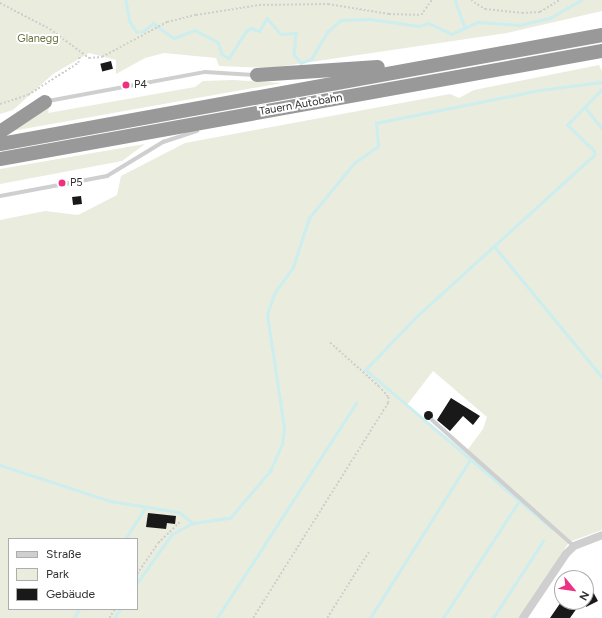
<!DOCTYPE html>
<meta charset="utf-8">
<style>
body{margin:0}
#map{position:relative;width:602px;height:618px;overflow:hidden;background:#fff;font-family:Figtree,sans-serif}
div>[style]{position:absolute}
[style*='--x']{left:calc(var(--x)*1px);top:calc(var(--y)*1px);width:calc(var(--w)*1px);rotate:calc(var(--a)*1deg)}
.green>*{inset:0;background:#eaecdd}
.stream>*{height:2.5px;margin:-1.25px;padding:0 1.25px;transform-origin:1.25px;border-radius:1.25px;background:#cceeef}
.building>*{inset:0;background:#191919;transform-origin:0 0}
.round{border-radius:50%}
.path>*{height:1.5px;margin-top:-0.75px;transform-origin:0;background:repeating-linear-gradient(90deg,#cfcfcf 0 2px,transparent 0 4px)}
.service>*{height:4px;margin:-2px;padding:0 2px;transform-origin:2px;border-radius:2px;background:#cfcfcf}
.minor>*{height:8px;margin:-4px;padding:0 4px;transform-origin:4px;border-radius:4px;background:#cfcfcf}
.motorway>*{height:14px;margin:-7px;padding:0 7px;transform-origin:7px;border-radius:7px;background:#999}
.dots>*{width:11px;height:11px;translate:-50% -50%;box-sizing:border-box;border:2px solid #fff;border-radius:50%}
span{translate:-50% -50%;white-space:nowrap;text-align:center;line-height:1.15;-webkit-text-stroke:4px #fff;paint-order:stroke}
.park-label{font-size:11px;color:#68713c}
.poi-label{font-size:11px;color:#323232}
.left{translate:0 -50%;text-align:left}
.street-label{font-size:11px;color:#323232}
.legend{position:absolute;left:8px;top:538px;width:130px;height:72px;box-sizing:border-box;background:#fff;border:1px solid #adadad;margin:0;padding:5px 7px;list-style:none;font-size:12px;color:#323232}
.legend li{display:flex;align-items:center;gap:8px;height:20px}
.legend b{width:20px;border:1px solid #adadad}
.north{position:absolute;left:554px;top:570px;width:40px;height:40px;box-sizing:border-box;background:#fff;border:1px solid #adadad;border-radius:50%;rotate:119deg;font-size:11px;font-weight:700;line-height:16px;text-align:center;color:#323232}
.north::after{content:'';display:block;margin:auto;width:14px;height:18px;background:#ee2f82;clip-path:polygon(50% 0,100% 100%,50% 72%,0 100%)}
</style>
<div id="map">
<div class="green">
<div style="clip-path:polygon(0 0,602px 0,602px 11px,507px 33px,270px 68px,219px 66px,216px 58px,164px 53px,145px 58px,116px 74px,116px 60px,89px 53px,53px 74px,13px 110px,0 114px)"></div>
<div style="clip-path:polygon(evenodd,599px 65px,602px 71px,602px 530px,569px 542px,521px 618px,0 618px,0 220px,45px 211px,78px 215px,117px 195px,121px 176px,185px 143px,450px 94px,459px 98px,474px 90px,599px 65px,433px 371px,487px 417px,483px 429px,466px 452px,407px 405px,433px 371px,599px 65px,9px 539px,137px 539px,137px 609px,9px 609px,9px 539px)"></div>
<div style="clip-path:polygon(233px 80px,282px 83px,12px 131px,49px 107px,48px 113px,195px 87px,203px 81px)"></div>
<div style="clip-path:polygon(145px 144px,122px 161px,0 184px,0 169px)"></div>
</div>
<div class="stream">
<div style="--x:126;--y:0;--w:22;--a:80"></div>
<div style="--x:130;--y:22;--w:12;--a:55"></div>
<div style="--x:137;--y:32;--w:5;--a:0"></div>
<div style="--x:142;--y:32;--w:14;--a:-39"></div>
<div style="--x:153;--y:23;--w:26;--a:36"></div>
<div style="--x:174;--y:38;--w:22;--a:-21"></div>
<div style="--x:195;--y:30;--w:26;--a:28"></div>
<div style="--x:218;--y:42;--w:13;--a:72"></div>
<div style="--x:222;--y:54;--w:8;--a:30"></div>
<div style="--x:229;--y:58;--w:31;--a:-58"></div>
<div style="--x:245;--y:32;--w:7;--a:-34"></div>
<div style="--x:251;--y:28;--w:9;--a:21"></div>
<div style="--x:259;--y:31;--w:15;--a:-58"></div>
<div style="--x:267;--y:18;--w:21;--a:49"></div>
<div style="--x:281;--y:34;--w:15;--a:-4"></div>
<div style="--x:296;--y:33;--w:21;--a:95"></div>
<div style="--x:294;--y:54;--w:11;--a:52"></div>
<div style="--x:301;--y:63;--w:11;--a:-22"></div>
<div style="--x:311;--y:59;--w:31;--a:-59"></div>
<div style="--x:327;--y:32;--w:18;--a:-41"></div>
<div style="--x:341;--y:20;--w:29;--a:-2"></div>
<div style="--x:370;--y:19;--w:49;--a:8.1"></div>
<div style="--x:419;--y:26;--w:10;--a:-17"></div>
<div style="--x:429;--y:23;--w:25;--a:26"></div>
<div style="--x:452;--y:34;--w:29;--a:-25"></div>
<div style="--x:478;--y:22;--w:41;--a:4.2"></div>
<div style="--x:519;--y:25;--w:32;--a:-13"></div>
<div style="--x:550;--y:18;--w:36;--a:-30"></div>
<div style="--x:455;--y:0;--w:30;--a:70"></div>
<div style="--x:585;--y:107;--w:27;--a:51"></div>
<div style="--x:495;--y:247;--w:168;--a:50.5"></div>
<div style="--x:0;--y:465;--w:116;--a:18.1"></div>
<div style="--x:110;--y:501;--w:70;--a:9.1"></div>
<div style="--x:179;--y:512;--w:18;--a:38"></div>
<div style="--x:552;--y:529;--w:245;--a:-139.6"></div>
<div style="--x:365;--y:370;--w:74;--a:-46.1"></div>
<div style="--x:416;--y:317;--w:241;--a:-42.3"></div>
<div style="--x:594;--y:155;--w:4;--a:-90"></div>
<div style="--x:594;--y:151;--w:37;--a:-136"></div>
<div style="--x:567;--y:125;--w:50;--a:-45.8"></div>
<div style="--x:125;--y:539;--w:37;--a:-57"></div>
<div style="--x:137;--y:583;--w:60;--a:-54.5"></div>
<div style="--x:172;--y:534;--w:24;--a:-28"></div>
<div style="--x:193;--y:523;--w:37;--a:-8"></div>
<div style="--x:230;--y:518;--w:62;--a:-49.6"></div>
<div style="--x:270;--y:471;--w:30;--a:-66"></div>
<div style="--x:282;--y:444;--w:16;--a:-83"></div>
<div style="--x:284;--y:428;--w:115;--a:-98.5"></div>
<div style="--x:267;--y:314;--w:23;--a:-70"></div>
<div style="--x:275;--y:292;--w:31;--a:-54"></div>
<div style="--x:293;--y:267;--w:52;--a:-71.9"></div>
<div style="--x:309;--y:218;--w:71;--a:-50.7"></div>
<div style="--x:354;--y:163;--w:29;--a:-35"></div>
<div style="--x:378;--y:146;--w:23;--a:-95"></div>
<div style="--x:376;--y:123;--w:167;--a:-11.4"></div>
<div style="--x:540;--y:90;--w:63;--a:-7.4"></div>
<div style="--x:74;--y:618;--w:10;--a:-61"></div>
<div style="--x:114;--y:618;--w:11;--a:-56"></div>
<div style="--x:217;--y:618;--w:256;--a:-57.1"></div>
<div style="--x:370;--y:618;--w:189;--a:-57.7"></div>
<div style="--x:443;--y:618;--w:140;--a:-57"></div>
<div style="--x:493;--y:618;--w:92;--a:-57"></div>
</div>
<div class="building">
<div style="left:111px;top:61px;width:8px;height:11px;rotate:76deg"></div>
<div style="left:81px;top:196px;width:8px;height:9px;rotate:83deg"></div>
<div style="clip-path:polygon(451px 398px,480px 416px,473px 425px,463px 416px,450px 431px,437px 420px)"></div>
<div class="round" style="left:423.5px;top:410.5px;width:9px;height:9px"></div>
<div style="clip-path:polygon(148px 513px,176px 516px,175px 524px,167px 523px,166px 529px,146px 527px)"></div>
<div style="clip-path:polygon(586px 579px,598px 601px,586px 607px)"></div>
<div style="clip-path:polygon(561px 602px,577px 608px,570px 618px,550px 618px)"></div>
</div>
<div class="path">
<div style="--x:471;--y:0;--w:17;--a:33"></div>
<div style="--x:485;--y:9;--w:37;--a:6"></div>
<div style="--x:522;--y:13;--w:18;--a:-3"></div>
<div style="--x:540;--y:12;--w:22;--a:-32"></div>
<div style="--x:0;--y:3;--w:56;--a:27.5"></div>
<div style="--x:50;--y:29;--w:49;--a:36.6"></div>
<div style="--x:89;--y:58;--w:13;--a:-4"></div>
<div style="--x:102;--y:57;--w:74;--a:-28.3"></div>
<div style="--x:167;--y:22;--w:30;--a:-14"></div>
<div style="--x:196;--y:15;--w:64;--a:-9"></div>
<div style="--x:259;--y:5;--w:69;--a:-0.8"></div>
<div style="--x:328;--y:4;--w:62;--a:9.3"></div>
<div style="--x:389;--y:14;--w:32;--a:2"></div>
<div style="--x:421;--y:15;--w:19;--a:-54"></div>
<div style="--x:0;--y:104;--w:29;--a:-18"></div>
<div style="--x:28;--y:95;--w:59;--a:-32.6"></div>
<div style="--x:78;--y:63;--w:8;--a:-76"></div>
<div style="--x:137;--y:574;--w:37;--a:-56"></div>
<div style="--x:158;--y:543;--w:32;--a:-44"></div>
<div style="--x:109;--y:618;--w:11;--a:-56"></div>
<div style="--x:253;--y:618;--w:254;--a:-57.9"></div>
<div style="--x:388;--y:403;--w:6;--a:-90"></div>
<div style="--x:388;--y:397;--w:13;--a:-132"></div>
<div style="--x:379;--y:387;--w:66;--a:-138.1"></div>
<div style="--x:327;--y:618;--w:80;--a:-57.7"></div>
</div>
<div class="service">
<div style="--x:48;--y:101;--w:160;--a:-10.5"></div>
<div style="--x:205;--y:72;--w:49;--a:3.5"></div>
<div style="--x:0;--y:196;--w:109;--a:-10.6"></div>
<div style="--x:107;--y:176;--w:66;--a:-31.3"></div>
<div style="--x:163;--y:142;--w:36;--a:-18"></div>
<div style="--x:432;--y:420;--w:190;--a:41.6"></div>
</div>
<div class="minor">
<div style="--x:523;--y:618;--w:77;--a:-56.1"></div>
<div style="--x:566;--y:554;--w:11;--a:-45"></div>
<div style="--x:574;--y:546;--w:30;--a:-21"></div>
</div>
<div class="motorway">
<div style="--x:257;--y:75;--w:121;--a:-3.8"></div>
<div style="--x:0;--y:132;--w:54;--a:-33.7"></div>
<div style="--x:0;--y:144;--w:612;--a:-10.26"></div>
<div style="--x:0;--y:159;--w:612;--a:-10.17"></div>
</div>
<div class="dots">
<div style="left:126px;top:85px;background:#ee2f82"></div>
<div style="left:62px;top:183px;background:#ee2f82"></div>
</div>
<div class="park-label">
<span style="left:38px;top:39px">Glanegg</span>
</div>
<div class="poi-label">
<span class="left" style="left:134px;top:85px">P4</span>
<span class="left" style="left:70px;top:183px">P5</span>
</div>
<div class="street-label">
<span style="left:301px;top:105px;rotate:-10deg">Tauern Autobahn</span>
</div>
<ul class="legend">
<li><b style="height:5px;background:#cfcfcf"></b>Straße</li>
<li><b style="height:11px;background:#eaecdd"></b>Park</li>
<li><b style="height:11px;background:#191919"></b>Gebäude</li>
</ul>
<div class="north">N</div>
</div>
